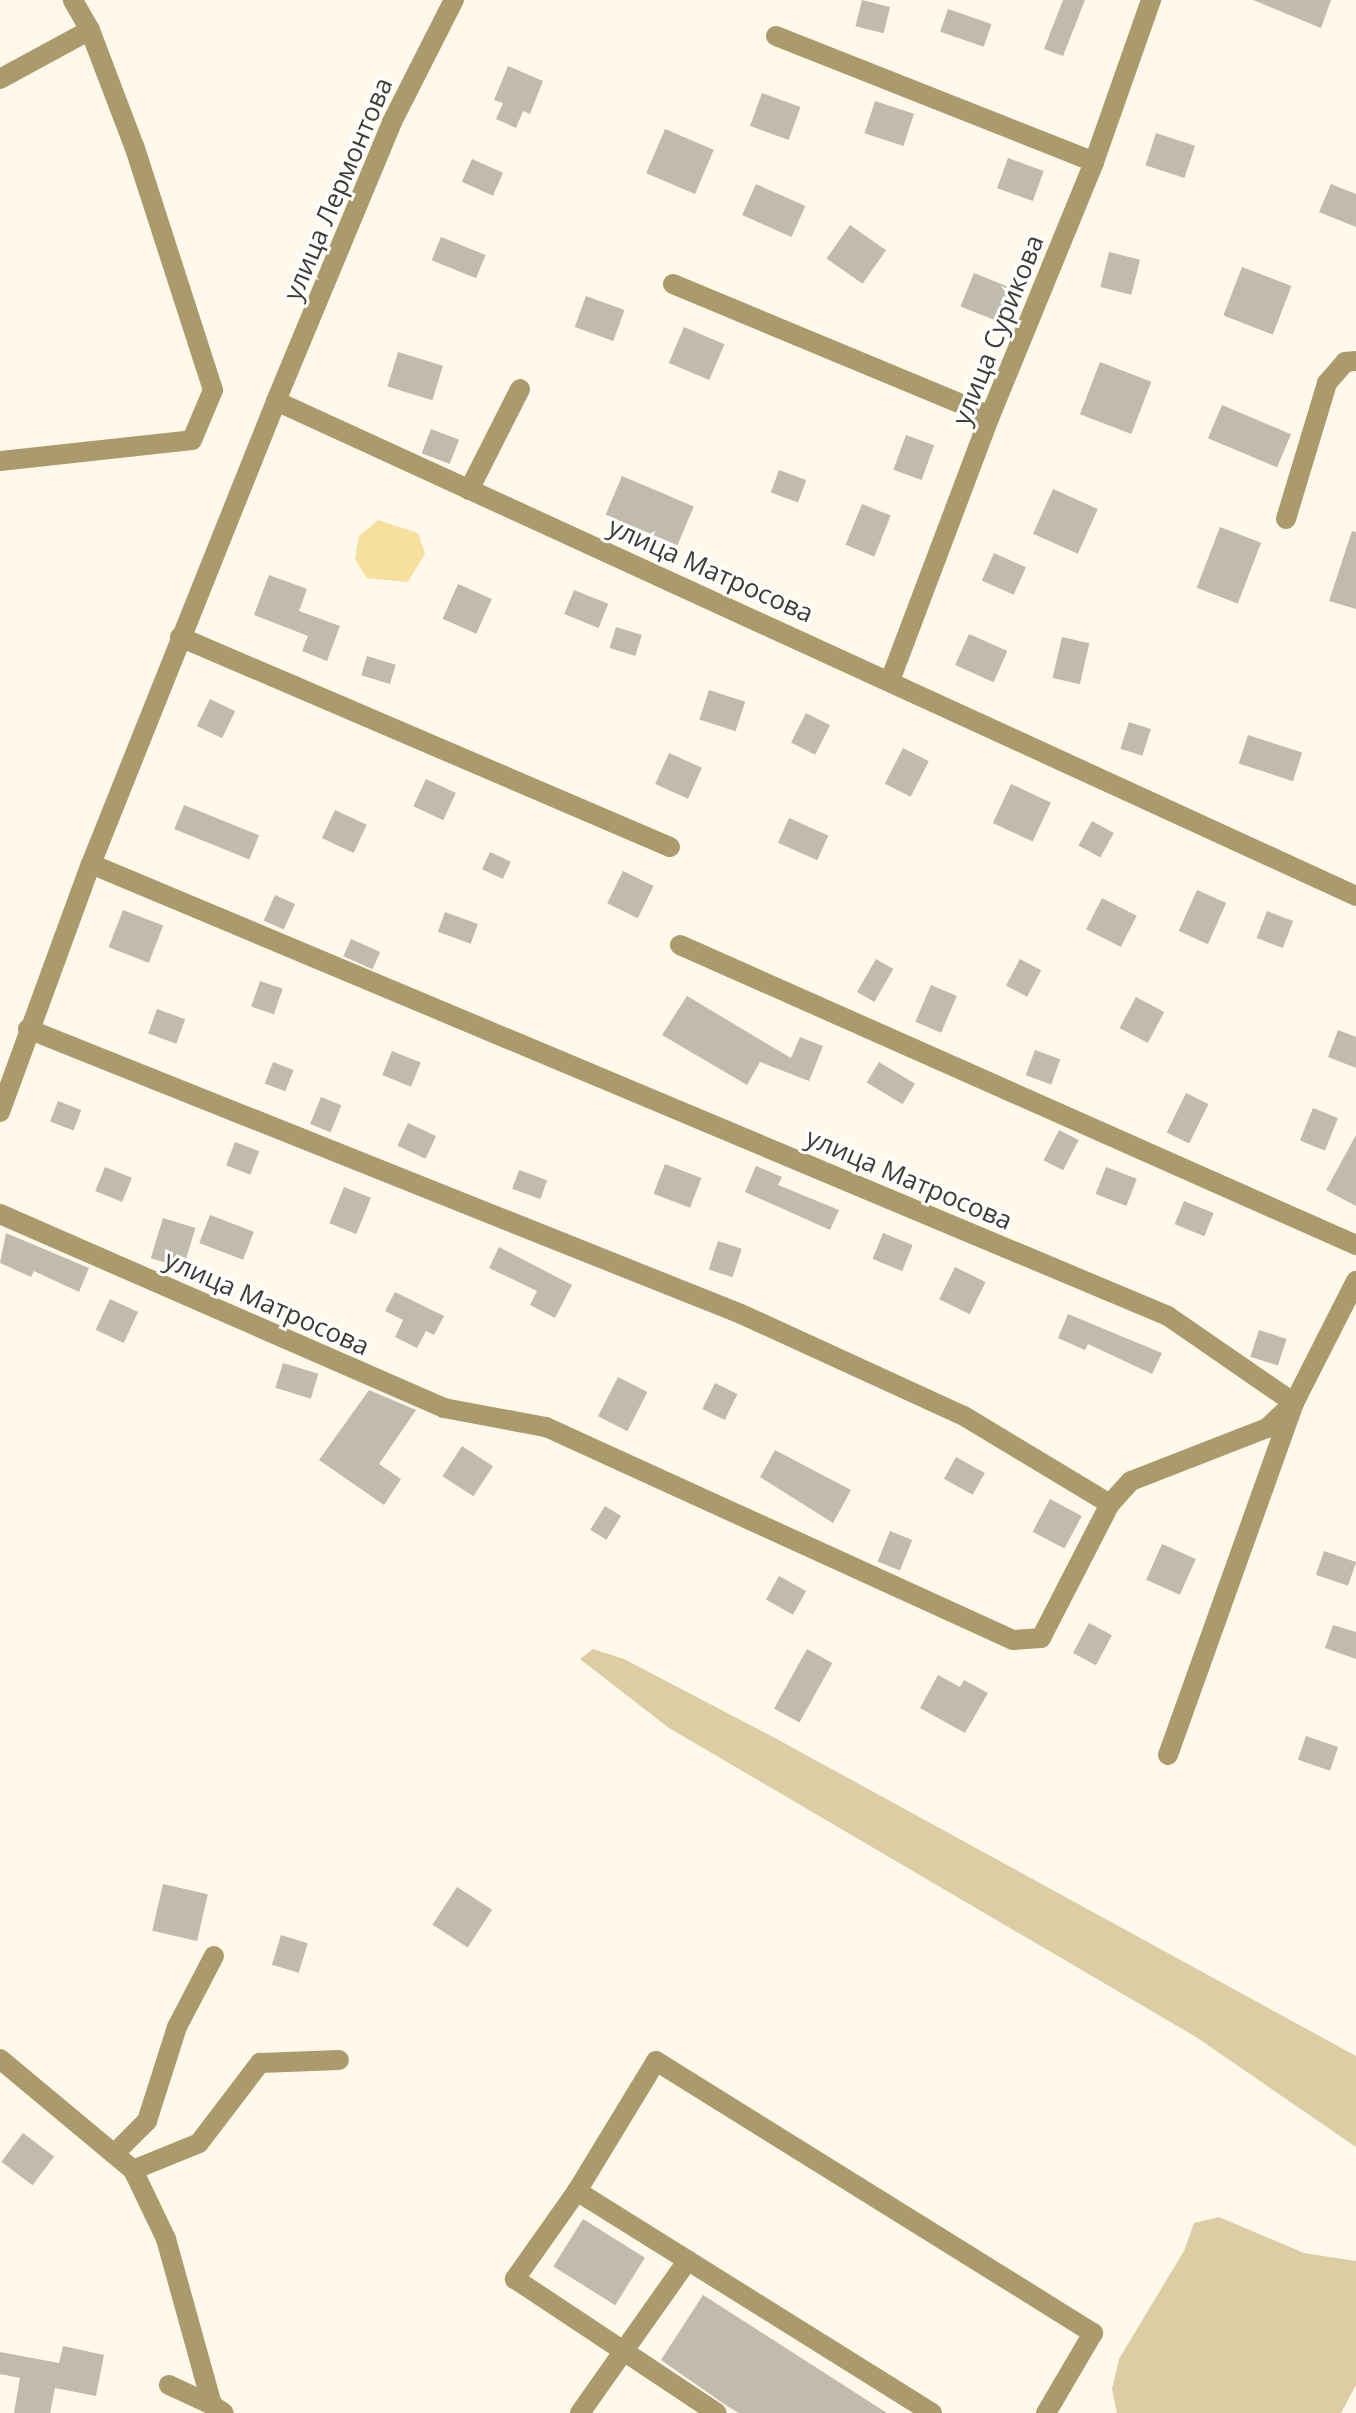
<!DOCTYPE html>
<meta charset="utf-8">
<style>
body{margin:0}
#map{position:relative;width:1356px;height:2413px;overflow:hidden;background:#fff9eb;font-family:"Open Sans",sans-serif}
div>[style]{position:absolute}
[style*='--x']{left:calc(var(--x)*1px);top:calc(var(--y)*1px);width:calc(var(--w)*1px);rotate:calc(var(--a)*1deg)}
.green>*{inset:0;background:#dccda4}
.water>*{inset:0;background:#f7df9d}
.building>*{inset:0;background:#c0bbad;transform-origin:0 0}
.minor>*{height:20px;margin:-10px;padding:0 10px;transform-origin:10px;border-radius:10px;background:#ab9a6c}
span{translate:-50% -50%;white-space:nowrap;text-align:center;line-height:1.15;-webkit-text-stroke:6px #fff;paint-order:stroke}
.street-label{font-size:26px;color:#3f3d37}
</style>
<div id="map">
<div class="green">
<div style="clip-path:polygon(593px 1649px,624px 1659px,775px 1738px,1356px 2056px,1356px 2147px,1196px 2037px,669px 1728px,580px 1659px)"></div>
<div style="clip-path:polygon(1219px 2217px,1304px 2253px,1356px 2261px,1356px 2385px,1341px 2413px,1117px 2413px,1112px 2389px,1119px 2359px,1184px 2251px,1194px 2223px)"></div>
</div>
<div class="water">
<div style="clip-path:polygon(378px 520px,418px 533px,425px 554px,408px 582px,367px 578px,355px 559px,359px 536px)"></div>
</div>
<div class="building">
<div style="left:862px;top:0;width:29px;height:27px;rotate:14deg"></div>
<div style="clip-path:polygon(1063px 0,1085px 0,1063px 56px,1044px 49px)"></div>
<div style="clip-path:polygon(1253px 0,1331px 0,1321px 28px)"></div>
<div style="left:948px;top:9px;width:46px;height:24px;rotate:19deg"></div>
<div style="clip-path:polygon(508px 66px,543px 81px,530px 114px,523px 111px,516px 128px,496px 119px,503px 103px,494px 100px)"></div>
<div style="left:762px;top:93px;width:41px;height:35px;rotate:20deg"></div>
<div style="left:875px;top:101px;width:41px;height:34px;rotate:18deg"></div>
<div style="left:665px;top:129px;width:53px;height:48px;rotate:23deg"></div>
<div style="left:1156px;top:133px;width:41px;height:34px;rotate:18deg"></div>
<div style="left:1008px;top:158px;width:38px;height:32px;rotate:20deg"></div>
<div style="left:472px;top:159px;width:34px;height:25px;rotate:24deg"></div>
<div style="left:756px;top:184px;width:54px;height:34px;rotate:24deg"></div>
<div style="clip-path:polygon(1331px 184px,1356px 194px,1356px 227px,1319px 212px)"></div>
<div style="left:850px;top:225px;width:44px;height:41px;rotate:35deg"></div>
<div style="left:441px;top:237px;width:48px;height:25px;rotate:22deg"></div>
<div style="left:1109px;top:252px;width:32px;height:36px;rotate:14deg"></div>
<div style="left:1242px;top:267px;width:53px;height:52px;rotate:21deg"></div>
<div style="left:974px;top:273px;width:38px;height:36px;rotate:22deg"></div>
<div style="left:586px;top:296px;width:41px;height:33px;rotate:20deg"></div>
<div style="left:684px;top:327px;width:44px;height:39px;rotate:23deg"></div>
<div style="left:398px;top:352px;width:47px;height:36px;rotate:17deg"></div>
<div style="left:1100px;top:362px;width:55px;height:56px;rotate:21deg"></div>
<div style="left:1222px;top:405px;width:75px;height:36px;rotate:23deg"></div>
<div style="left:431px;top:429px;width:30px;height:26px;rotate:21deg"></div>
<div style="left:906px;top:435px;width:30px;height:37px;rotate:20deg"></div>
<div style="left:779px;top:470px;width:29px;height:24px;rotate:20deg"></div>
<div style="left:622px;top:476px;width:78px;height:42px;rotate:23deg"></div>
<div style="left:1053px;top:489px;width:49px;height:49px;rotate:24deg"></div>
<div style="left:862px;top:504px;width:31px;height:44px;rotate:22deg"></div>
<div style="left:1220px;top:527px;width:44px;height:65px;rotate:21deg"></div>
<div style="clip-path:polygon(1352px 531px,1356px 532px,1356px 609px,1329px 601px)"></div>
<div style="left:994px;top:553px;width:35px;height:30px;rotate:24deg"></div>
<div style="clip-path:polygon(269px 575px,307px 589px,299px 611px,340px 626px,327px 661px,302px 651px,308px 636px,254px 615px)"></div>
<div style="left:458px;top:584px;width:37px;height:38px;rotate:24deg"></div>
<div style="left:574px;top:590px;width:37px;height:26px;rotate:22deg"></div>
<div style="left:616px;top:627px;width:27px;height:22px;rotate:17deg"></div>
<div style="left:969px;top:634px;width:42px;height:34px;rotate:24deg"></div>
<div style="left:1062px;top:637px;width:28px;height:42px;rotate:13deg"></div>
<div style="left:367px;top:656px;width:30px;height:20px;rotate:17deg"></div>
<div style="left:709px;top:690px;width:38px;height:31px;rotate:18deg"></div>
<div style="left:210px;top:699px;width:28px;height:30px;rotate:26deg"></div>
<div style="left:806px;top:713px;width:27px;height:33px;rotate:27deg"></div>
<div style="left:1129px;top:722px;width:23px;height:28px;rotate:18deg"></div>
<div style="left:1248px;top:735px;width:57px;height:30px;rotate:18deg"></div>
<div style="left:903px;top:748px;width:29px;height:40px;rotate:27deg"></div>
<div style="left:669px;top:753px;width:36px;height:34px;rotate:24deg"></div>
<div style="left:426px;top:779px;width:33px;height:30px;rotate:25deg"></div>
<div style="left:1011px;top:784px;width:44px;height:43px;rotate:25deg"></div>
<div style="left:184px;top:805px;width:81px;height:26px;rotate:22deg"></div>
<div style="left:335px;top:810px;width:35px;height:31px;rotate:25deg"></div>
<div style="left:789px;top:818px;width:43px;height:27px;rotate:24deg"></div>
<div style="left:1092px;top:821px;width:25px;height:28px;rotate:29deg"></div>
<div style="left:490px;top:852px;width:23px;height:19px;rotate:25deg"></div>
<div style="left:623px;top:871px;width:34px;height:36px;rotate:26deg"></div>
<div style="left:1197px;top:890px;width:32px;height:45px;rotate:24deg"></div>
<div style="left:275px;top:895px;width:22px;height:28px;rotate:24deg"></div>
<div style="left:1102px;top:898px;width:39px;height:35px;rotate:27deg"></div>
<div style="left:123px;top:910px;width:43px;height:40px;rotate:21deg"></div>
<div style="left:1267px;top:911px;width:28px;height:29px;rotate:21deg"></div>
<div style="left:445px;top:912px;width:35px;height:21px;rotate:20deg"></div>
<div style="left:351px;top:939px;width:32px;height:19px;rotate:24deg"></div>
<div style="left:876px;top:959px;width:20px;height:38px;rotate:30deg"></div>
<div style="left:1020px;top:959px;width:24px;height:30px;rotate:28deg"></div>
<div style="left:260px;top:981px;width:24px;height:27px;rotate:19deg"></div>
<div style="left:931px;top:985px;width:28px;height:40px;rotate:23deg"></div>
<div style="clip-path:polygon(687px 996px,791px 1058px,800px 1037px,823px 1046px,809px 1081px,760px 1062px,747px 1085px,662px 1035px)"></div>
<div style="left:1136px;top:997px;width:32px;height:35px;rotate:28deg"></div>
<div style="left:157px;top:1009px;width:30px;height:26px;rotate:20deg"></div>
<div style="clip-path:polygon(1338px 1030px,1356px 1037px,1356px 1068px,1328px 1057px)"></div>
<div style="left:1035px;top:1050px;width:27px;height:27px;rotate:20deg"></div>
<div style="left:392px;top:1051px;width:31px;height:26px;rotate:22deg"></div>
<div style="left:273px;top:1062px;width:22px;height:23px;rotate:21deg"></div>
<div style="left:879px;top:1062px;width:42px;height:24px;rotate:31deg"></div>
<div style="left:1186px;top:1093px;width:25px;height:44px;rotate:26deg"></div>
<div style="left:321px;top:1097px;width:22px;height:29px;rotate:22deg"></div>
<div style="left:58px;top:1101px;width:25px;height:22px;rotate:21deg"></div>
<div style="left:1313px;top:1108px;width:27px;height:35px;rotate:22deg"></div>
<div style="left:408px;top:1123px;width:31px;height:25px;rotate:25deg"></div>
<div style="left:1059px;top:1130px;width:22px;height:34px;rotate:27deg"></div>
<div style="clip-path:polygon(1356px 1135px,1356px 1206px,1326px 1190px)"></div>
<div style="left:235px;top:1142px;width:26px;height:25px;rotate:21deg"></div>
<div style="left:665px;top:1164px;width:39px;height:32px;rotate:21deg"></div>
<div style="clip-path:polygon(756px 1166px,782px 1177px,778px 1185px,839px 1210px,830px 1230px,745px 1192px)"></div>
<div style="left:105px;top:1167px;width:29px;height:26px;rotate:22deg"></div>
<div style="left:1106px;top:1167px;width:33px;height:29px;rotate:21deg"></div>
<div style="left:519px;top:1170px;width:30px;height:20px;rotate:20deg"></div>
<div style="left:344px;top:1187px;width:29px;height:39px;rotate:22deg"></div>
<div style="left:1184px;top:1201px;width:32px;height:25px;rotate:22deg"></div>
<div style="left:210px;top:1215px;width:47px;height:30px;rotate:21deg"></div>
<div style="left:163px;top:1218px;width:34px;height:42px;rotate:17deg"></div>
<div style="clip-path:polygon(6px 1233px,89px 1268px,79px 1292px,34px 1271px,31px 1277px,0 1263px)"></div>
<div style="left:883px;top:1233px;width:32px;height:28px;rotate:22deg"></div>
<div style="left:718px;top:1241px;width:25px;height:30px;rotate:18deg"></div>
<div style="clip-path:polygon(499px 1247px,572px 1285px,555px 1318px,530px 1305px,537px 1291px,489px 1268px)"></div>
<div style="left:955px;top:1267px;width:34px;height:36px;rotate:26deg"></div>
<div style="clip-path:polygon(395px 1292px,444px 1316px,434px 1335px,426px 1331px,417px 1348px,395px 1337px,403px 1320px,385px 1311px)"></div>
<div style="left:110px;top:1299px;width:31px;height:34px;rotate:25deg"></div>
<div style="clip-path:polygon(1068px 1314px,1162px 1353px,1152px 1374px,1088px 1344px,1085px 1350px,1058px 1338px)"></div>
<div style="left:1259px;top:1330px;width:29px;height:28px;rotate:18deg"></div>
<div style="left:283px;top:1363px;width:37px;height:26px;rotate:17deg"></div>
<div style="left:618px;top:1377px;width:33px;height:44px;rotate:27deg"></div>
<div style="left:715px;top:1383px;width:25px;height:29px;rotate:26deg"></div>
<div style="clip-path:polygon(369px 1390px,416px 1410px,379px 1464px,401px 1479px,384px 1505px,319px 1460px)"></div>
<div style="left:462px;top:1446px;width:37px;height:36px;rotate:33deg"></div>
<div style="clip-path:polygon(775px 1450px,851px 1490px,833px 1523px,760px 1477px)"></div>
<div style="left:956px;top:1457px;width:33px;height:25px;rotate:29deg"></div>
<div style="left:1050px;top:1499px;width:36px;height:37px;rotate:28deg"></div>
<div style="left:605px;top:1506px;width:19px;height:28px;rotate:32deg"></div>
<div style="left:890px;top:1531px;width:24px;height:33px;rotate:22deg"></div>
<div style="left:1162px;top:1544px;width:37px;height:39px;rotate:24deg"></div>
<div style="left:1324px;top:1551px;width:34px;height:25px;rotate:19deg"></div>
<div style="left:779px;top:1576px;width:31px;height:27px;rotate:29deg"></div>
<div style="left:1089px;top:1623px;width:26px;height:34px;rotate:28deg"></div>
<div style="clip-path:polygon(1333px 1625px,1356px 1632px,1356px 1659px,1325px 1648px)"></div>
<div style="left:807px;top:1649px;width:29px;height:68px;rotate:29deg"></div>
<div style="clip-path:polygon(938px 1675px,960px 1687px,964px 1680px,988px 1693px,965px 1733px,920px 1708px)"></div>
<div style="left:1306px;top:1736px;width:34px;height:25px;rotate:19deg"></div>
<div style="left:163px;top:1884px;width:46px;height:48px;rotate:13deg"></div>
<div style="left:457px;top:1887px;width:42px;height:45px;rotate:33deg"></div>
<div style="left:281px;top:1935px;width:28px;height:31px;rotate:17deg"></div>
<div style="left:23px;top:2133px;width:39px;height:36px;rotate:37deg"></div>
<div style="left:583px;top:2219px;width:73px;height:56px;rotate:32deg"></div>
<div style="clip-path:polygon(703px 2295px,887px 2413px,739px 2413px,727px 2406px,661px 2360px)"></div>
<div style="clip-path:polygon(63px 2346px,104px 2355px,96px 2396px,55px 2388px,50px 2413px,14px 2413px,20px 2378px,0 2374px,0 2352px,59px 2363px)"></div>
</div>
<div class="minor">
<div style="--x:776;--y:36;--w:342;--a:21.6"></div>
<div style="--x:0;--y:79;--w:102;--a:-28.6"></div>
<div style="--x:673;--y:284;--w:343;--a:22.6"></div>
<div style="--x:276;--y:401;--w:302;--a:-67.4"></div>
<div style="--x:392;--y:122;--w:137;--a:-63.1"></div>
<div style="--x:0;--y:461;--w:193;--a:-6.2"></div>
<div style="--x:192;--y:440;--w:54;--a:-67.2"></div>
<div style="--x:213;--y:390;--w:256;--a:-107.9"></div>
<div style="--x:134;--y:146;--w:124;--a:-110.8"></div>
<div style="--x:90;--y:30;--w:34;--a:-120"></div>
<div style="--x:469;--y:490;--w:113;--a:-63.2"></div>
<div style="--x:1286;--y:519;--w:142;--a:-73.2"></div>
<div style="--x:1327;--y:383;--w:28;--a:-49"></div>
<div style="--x:1345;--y:362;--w:11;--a:-5"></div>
<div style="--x:180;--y:637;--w:533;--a:23.2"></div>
<div style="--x:891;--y:678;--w:280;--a:-69.3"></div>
<div style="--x:990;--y:416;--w:274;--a:-67.7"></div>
<div style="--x:1094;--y:162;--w:172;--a:-70.6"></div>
<div style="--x:680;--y:945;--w:740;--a:23.93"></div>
<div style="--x:28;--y:1029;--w:768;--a:21.79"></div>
<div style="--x:741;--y:1314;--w:245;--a:24.6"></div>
<div style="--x:964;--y:1416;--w:170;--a:31.1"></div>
<div style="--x:1110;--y:1504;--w:31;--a:-48"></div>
<div style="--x:1131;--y:1481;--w:146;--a:-21.3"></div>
<div style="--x:1267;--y:1428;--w:37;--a:-43"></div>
<div style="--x:1294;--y:1403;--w:153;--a:-145.4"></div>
<div style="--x:1168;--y:1316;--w:1168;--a:-157.23"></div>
<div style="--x:0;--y:1112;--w:264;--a:-69.9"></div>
<div style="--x:91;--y:864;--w:499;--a:-68.2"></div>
<div style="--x:276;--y:401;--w:1188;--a:24.62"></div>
<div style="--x:0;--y:1214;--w:485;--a:23.6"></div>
<div style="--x:444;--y:1408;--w:104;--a:10.6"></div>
<div style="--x:546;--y:1427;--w:513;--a:24.52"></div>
<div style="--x:1013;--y:1640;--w:28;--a:-4"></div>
<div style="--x:1041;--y:1638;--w:151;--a:-62.8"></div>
<div style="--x:1168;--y:1755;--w:374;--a:-70.3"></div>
<div style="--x:1294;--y:1403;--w:137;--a:-63.1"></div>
<div style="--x:0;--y:2059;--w:173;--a:39.8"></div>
<div style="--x:133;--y:2170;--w:76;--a:64.4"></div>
<div style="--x:166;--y:2239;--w:172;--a:74.5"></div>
<div style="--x:212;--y:2405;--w:14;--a:34"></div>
<div style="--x:116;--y:2152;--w:44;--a:-45"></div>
<div style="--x:147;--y:2121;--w:99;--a:-72.3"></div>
<div style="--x:177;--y:2027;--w:80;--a:-62.5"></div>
<div style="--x:133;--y:2170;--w:71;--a:-22.2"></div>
<div style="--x:199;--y:2143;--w:101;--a:-52.7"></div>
<div style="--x:260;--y:2063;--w:79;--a:-2.2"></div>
<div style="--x:577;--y:2191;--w:108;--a:125.2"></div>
<div style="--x:515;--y:2279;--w:242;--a:33.6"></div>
<div style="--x:169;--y:2385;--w:47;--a:24.9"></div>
<div style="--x:580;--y:2413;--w:187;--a:-54.8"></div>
<div style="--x:932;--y:2413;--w:419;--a:-148"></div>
<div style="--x:577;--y:2191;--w:152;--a:-58.7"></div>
<div style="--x:656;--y:2061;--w:515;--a:31.9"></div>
<div style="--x:1093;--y:2333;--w:93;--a:120.4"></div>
</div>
<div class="street-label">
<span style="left:338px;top:189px;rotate:-67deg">улица Лермонтова</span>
<span style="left:998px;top:330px;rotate:-68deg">улица Сурикова</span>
<span style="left:711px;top:570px;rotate:24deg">улица Матросова</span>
<span style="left:909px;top:1179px;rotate:23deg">улица Матросова</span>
<span style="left:267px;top:1303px;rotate:24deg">улица Матросова</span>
</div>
</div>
